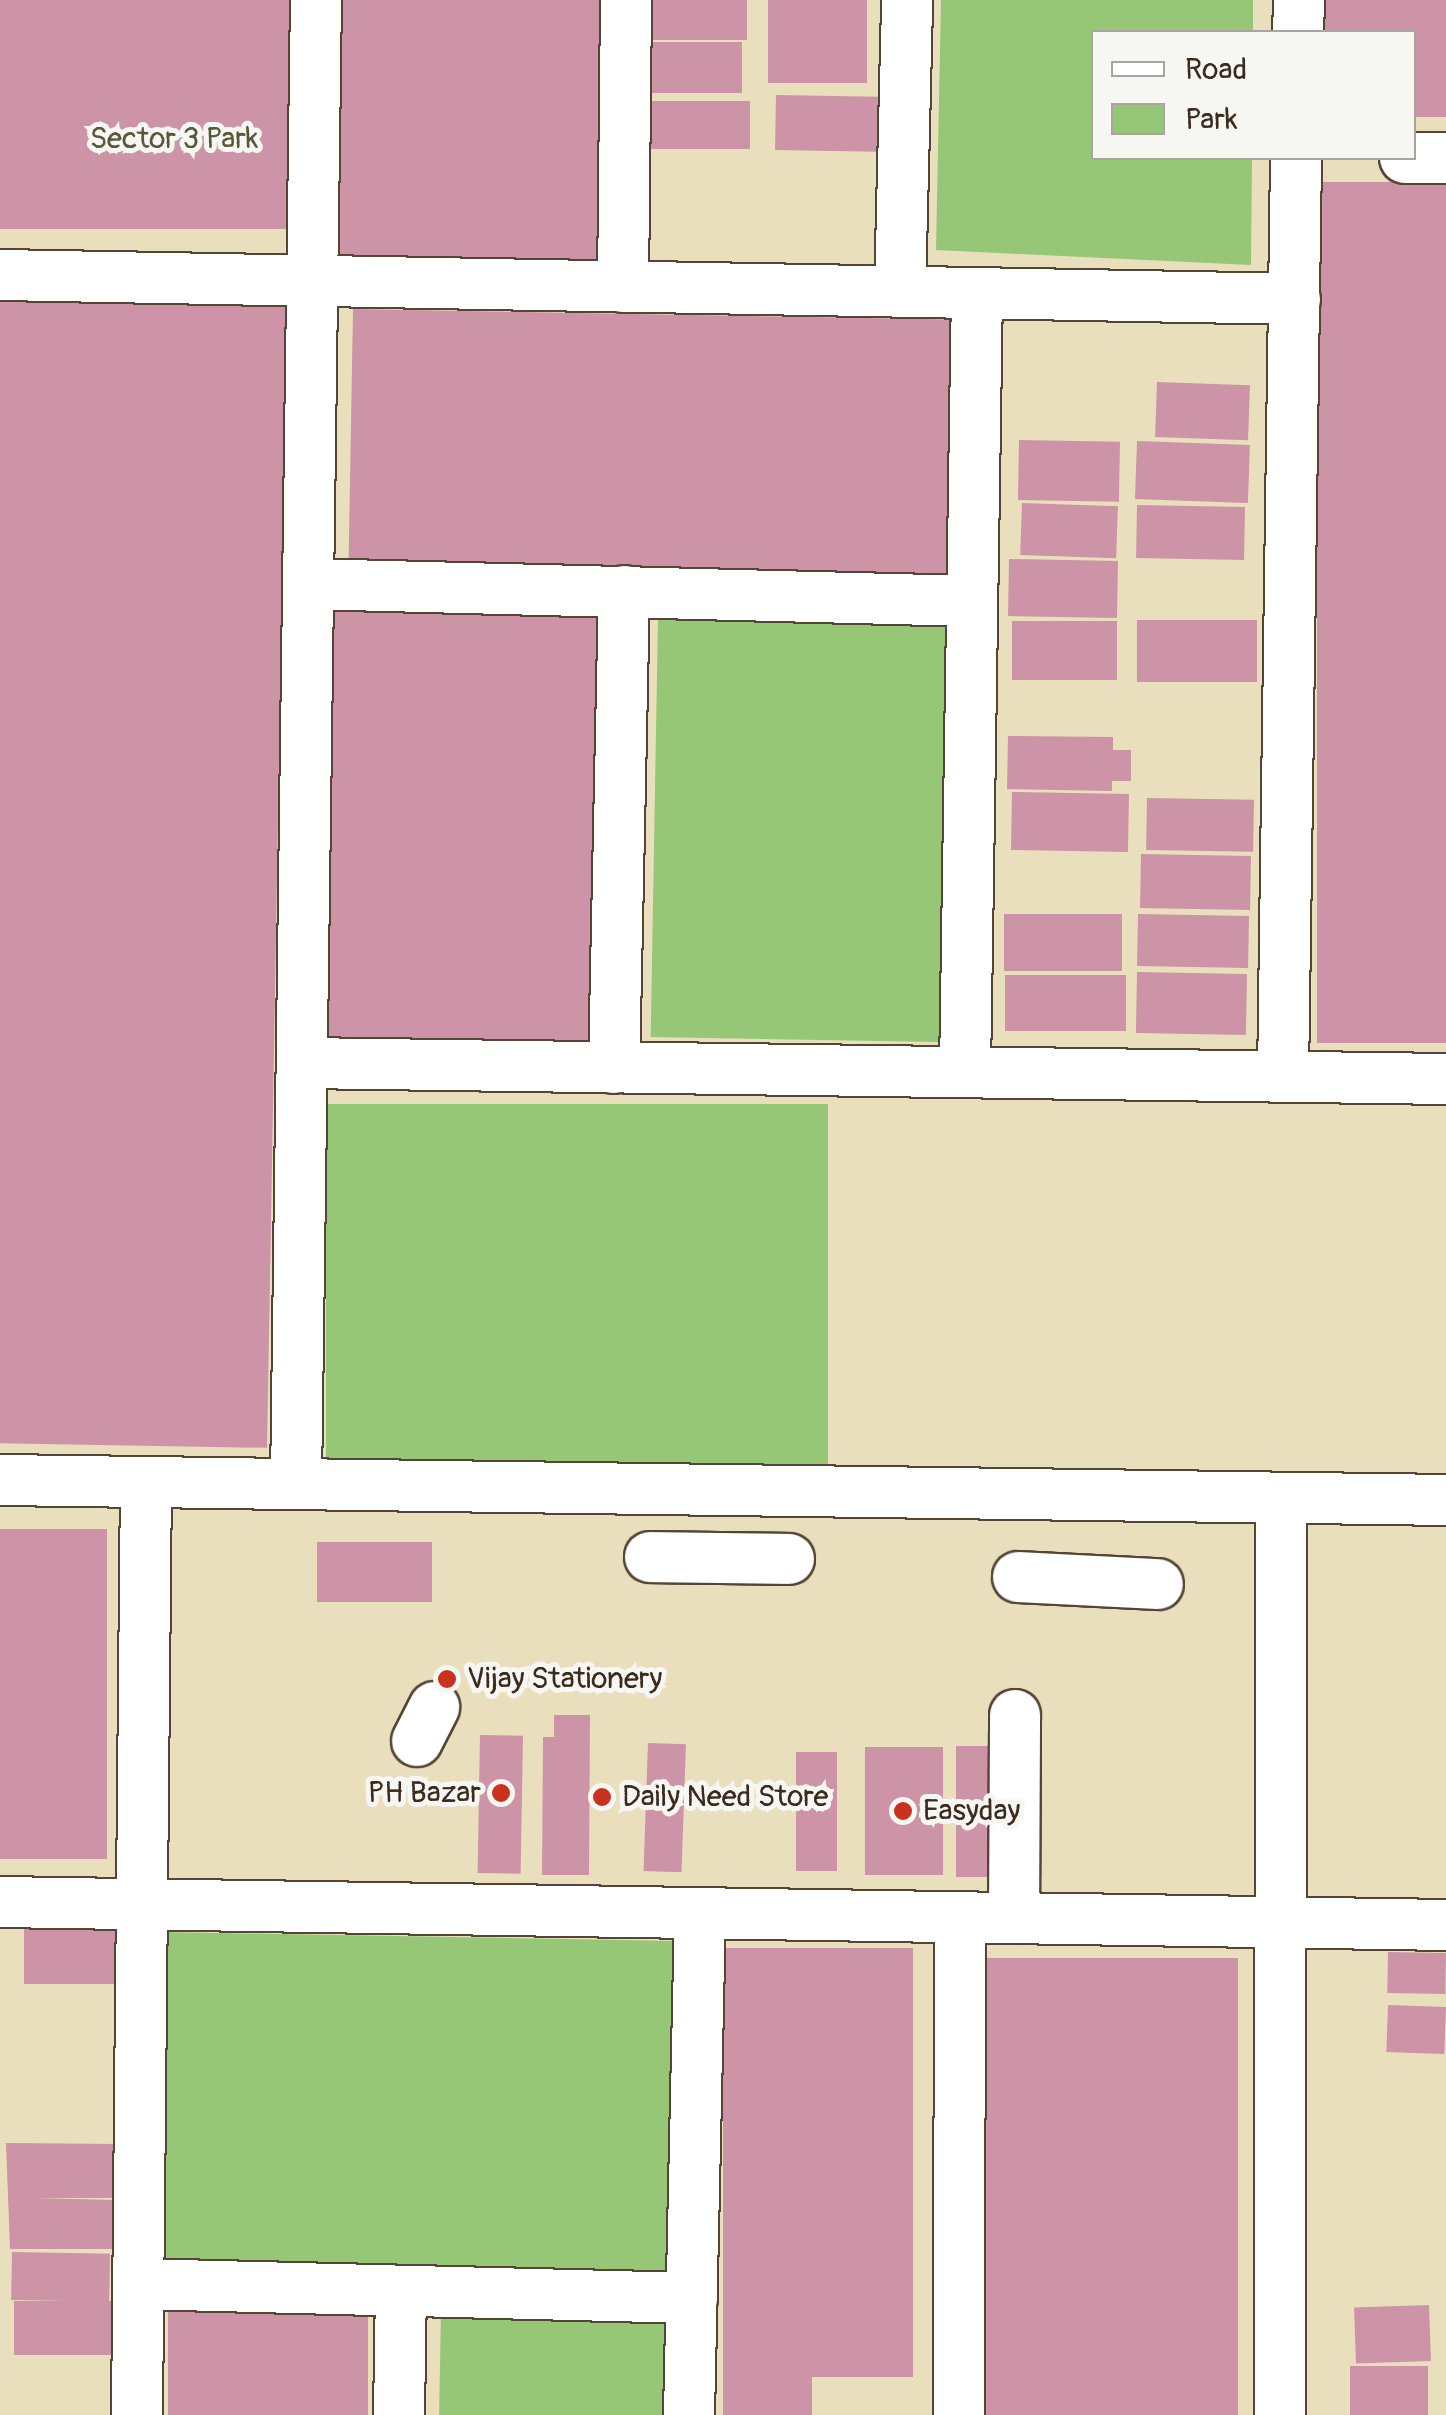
<!DOCTYPE html>
<style>
body{margin:0}
#map{position:relative;width:1446px;height:2415px;overflow:hidden;background:#e9dfbc;font-family:Pangolin,sans-serif}
div>[style]{position:absolute}
[style*='--x']{left:calc(var(--x)*1px);top:calc(var(--y)*1px);width:calc(var(--w)*1px);rotate:calc(var(--a)*1deg)}
.green>*{inset:0;background:#96c777;transform-origin:0 0}
.building>*{inset:0;background:#cc94a6;transform-origin:0 0}
.roads{filter:drop-shadow(2px 0 #554536) drop-shadow(-2px 0 #554536) drop-shadow(0 2px #554536) drop-shadow(0 -2px #554536)}
.minor>*{height:50px;margin:-25px;padding:0 25px;transform-origin:25px;border-radius:25px;background:#fff}
.dots>*{width:28px;height:28px;translate:-50% -50%;box-sizing:border-box;border:5px solid #f6f6f2;border-radius:50%}
span{translate:-50% -50%;white-space:nowrap;text-align:center;line-height:1.15;-webkit-text-stroke:10px #f6f6f2;paint-order:stroke}
.park-label{font-size:30px;color:#565939}
.poi-label{font-size:30px;color:#3b2a1e}
.left{translate:0 -50%;text-align:left}
.right{translate:-100% -50%;text-align:right}
.legend{position:absolute;left:1091px;top:30px;width:325px;height:130px;box-sizing:border-box;background:#f6f6f2;border:2px solid #aba49d;margin:0;padding:12px 18px;list-style:none;font-size:30px;color:#3b2a1e}
.legend li{display:flex;align-items:center;gap:20px;height:50px}
.legend b{width:50px;border:2px solid #aba49d}
</style>
<div id="map">
<div class="green">
<div style="clip-path:polygon(941px 0,1253px 0,1253px 32px,1094px 32px,1094px 158px,1252px 158px,1251px 265px,936px 250px)"></div>
<div style="left:658px;top:617px;width:301px;height:420px;rotate:1deg"></div>
<div style="left:326px;top:1104px;width:502px;height:360px"></div>
<div style="left:162px;top:1932px;width:516px;height:335px;rotate:1deg"></div>
<div style="left:441px;top:2308px;width:243px;height:107px;rotate:1deg"></div>
</div>
<div class="building">
<div style="left:0;top:0;width:290px;height:229px"></div>
<div style="left:335px;top:0;width:269px;height:263px"></div>
<div style="left:649px;top:0;width:98px;height:40px"></div>
<div style="left:768px;top:0;width:99px;height:83px"></div>
<div style="clip-path:polygon(1321px 0,1446px 0,1446px 117px,1414px 117px,1414px 32px,1321px 32px)"></div>
<div style="left:742px;top:42px;width:51px;height:92px;rotate:90deg"></div>
<div style="left:776px;top:95px;width:102px;height:55px;rotate:1deg"></div>
<div style="left:651px;top:101px;width:99px;height:48px"></div>
<div style="left:1317px;top:182px;width:129px;height:861px"></div>
<div style="left:0;top:301px;width:287px;height:1142px;rotate:1deg"></div>
<div style="left:353px;top:309px;width:604px;height:256px;rotate:1deg"></div>
<div style="left:1157px;top:382px;width:93px;height:55px;rotate:2deg"></div>
<div style="left:1019px;top:440px;width:101px;height:60px;rotate:1deg"></div>
<div style="left:1137px;top:441px;width:113px;height:58px;rotate:2deg"></div>
<div style="left:1022px;top:503px;width:96px;height:52px;rotate:2deg"></div>
<div style="left:1137px;top:505px;width:108px;height:53px;rotate:1deg"></div>
<div style="left:1009px;top:559px;width:109px;height:57px;rotate:1deg"></div>
<div style="left:322px;top:605px;width:281px;height:437px"></div>
<div style="left:1137px;top:620px;width:120px;height:62px"></div>
<div style="left:1012px;top:621px;width:105px;height:59px"></div>
<div style="clip-path:polygon(1008px 736px,1113px 737px,1113px 750px,1131px 750px,1131px 781px,1112px 781px,1112px 791px,1007px 789px)"></div>
<div style="left:1012px;top:792px;width:117px;height:58px;rotate:1deg"></div>
<div style="left:1147px;top:798px;width:107px;height:52px;rotate:1deg"></div>
<div style="left:1141px;top:854px;width:110px;height:54px;rotate:1deg"></div>
<div style="left:1004px;top:914px;width:118px;height:57px"></div>
<div style="left:1138px;top:914px;width:111px;height:52px;rotate:1deg"></div>
<div style="left:1137px;top:972px;width:110px;height:61px;rotate:1deg"></div>
<div style="left:1005px;top:975px;width:121px;height:56px"></div>
<div style="left:0;top:1529px;width:107px;height:330px"></div>
<div style="left:317px;top:1542px;width:115px;height:60px"></div>
<div style="clip-path:polygon(554px 1715px,590px 1715px,589px 1875px,542px 1875px,543px 1737px,554px 1737px)"></div>
<div style="left:480px;top:1735px;width:43px;height:138px;rotate:1deg"></div>
<div style="left:648px;top:1743px;width:38px;height:128px;rotate:2deg"></div>
<div style="left:956px;top:1746px;width:45px;height:131px"></div>
<div style="left:865px;top:1747px;width:78px;height:128px"></div>
<div style="left:796px;top:1752px;width:41px;height:119px"></div>
<div style="left:119px;top:1928px;width:56px;height:95px;rotate:90deg"></div>
<div style="clip-path:polygon(723px 1948px,913px 1948px,913px 2377px,812px 2377px,812px 2415px,723px 2415px)"></div>
<div style="left:1388px;top:1952px;width:58px;height:41px;rotate:1deg"></div>
<div style="left:985px;top:1958px;width:253px;height:457px"></div>
<div style="left:1388px;top:2005px;width:58px;height:47px;rotate:2deg"></div>
<div style="clip-path:polygon(6px 2143px,117px 2144px,117px 2198px,36px 2198px,114px 2200px,114px 2249px,10px 2249px)"></div>
<div style="left:12px;top:2252px;width:98px;height:48px;rotate:1deg"></div>
<div style="left:14px;top:2301px;width:119px;height:54px"></div>
<div style="left:168px;top:2303px;width:200px;height:112px"></div>
<div style="left:1429px;top:2305px;width:56px;height:75px;rotate:88deg"></div>
<div style="left:1350px;top:2366px;width:78px;height:49px"></div>
</div>
<div class="roads">
<div class="minor">
<div style="--x:1298;--y:32;--w:32;--a:-88"></div>
<div style="--x:1405;--y:158;--w:41;--a:0"></div>
<div style="--x:0;--y:275;--w:1295;--a:1.06"></div>
<div style="--x:623;--y:287;--w:287;--a:-89.4"></div>
<div style="--x:900;--y:292;--w:292;--a:-88.6"></div>
<div style="--x:308;--y:584;--w:664;--a:1.47"></div>
<div style="--x:302;--y:1063;--w:1144;--a:0.8"></div>
<div style="--x:614;--y:1068;--w:477;--a:-88.8"></div>
<div style="--x:965;--y:1072;--w:778;--a:-89.12"></div>
<div style="--x:1283;--y:1077;--w:919;--a:-89.19"></div>
<div style="--x:0;--y:1480;--w:1446;--a:0.79"></div>
<div style="--x:296;--y:1484;--w:1484;--a:-89.23"></div>
<div style="--x:650;--y:1557;--w:139;--a:0.8"></div>
<div style="--x:1018;--y:1577;--w:140;--a:2.9"></div>
<div style="--x:417;--y:1741;--w:38;--a:-63"></div>
<div style="--x:0;--y:1902;--w:1446;--a:0.91"></div>
<div style="--x:1014;--y:1918;--w:203;--a:-89.7"></div>
<div style="--x:138;--y:2284;--w:554;--a:1.45"></div>
<div style="--x:137;--y:2415;--w:933;--a:-89.45"></div>
<div style="--x:399;--y:2415;--w:124;--a:-89.1"></div>
<div style="--x:689;--y:2415;--w:502;--a:-88.74"></div>
<div style="--x:959;--y:2415;--w:498;--a:-89.9"></div>
<div style="--x:1280;--y:2415;--w:917;--a:-89.94"></div>
</div>
</div>
<div class="dots">
<div style="left:447px;top:1679px;background:#c8321e"></div>
<div style="left:501px;top:1793px;background:#c8321e"></div>
<div style="left:602px;top:1797px;background:#c8321e"></div>
<div style="left:903px;top:1811px;background:#c8321e"></div>
</div>
<div class="park-label">
<span style="left:174px;top:139px">Sector 3 Park</span>
</div>
<div class="poi-label">
<span class="left" style="left:467px;top:1679px">Vijay Stationery</span>
<span class="right" style="left:481px;top:1793px">PH Bazar</span>
<span class="left" style="left:622px;top:1797px">Daily Need Store</span>
<span class="left" style="left:923px;top:1811px">Easyday</span>
</div>
<ul class="legend">
<li><b style="height:12px;background:#fff"></b>Road</li>
<li><b style="height:28px;background:#96c777"></b>Park</li>
</ul>
</div>
